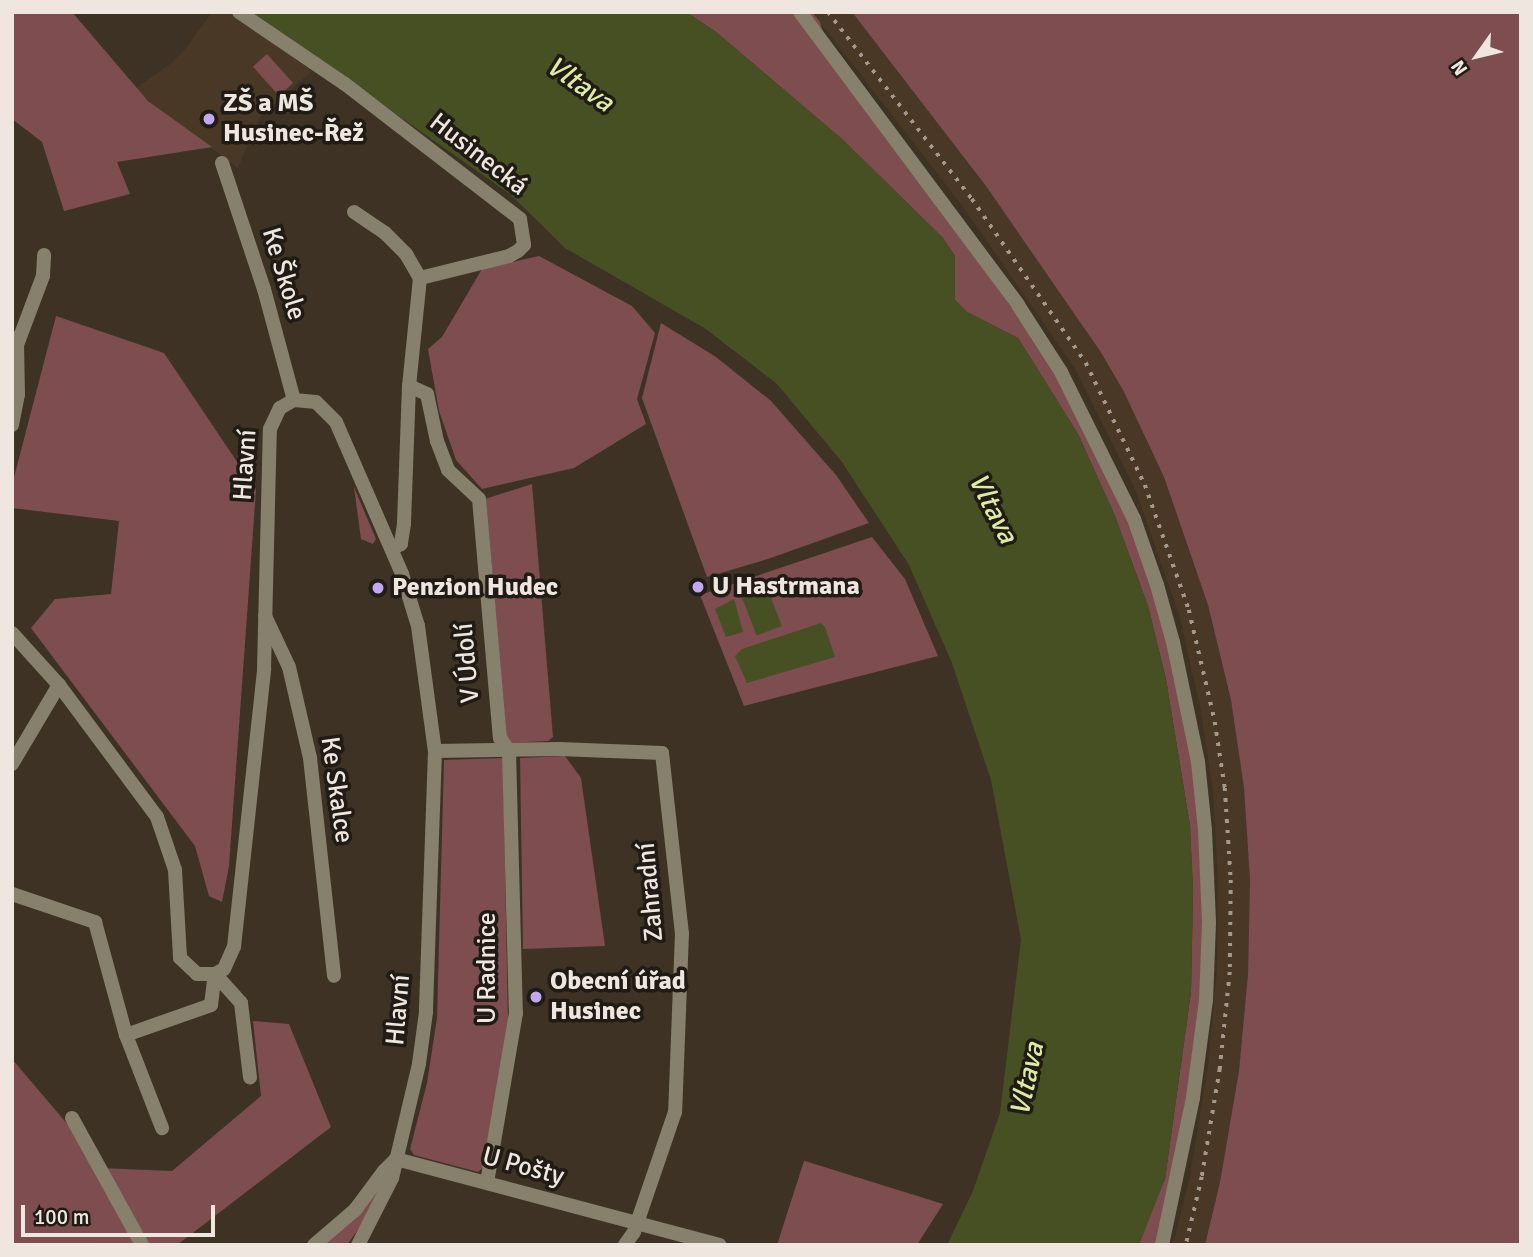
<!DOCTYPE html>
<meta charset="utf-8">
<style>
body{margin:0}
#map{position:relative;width:1533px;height:1257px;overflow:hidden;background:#3e3225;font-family:Signika,sans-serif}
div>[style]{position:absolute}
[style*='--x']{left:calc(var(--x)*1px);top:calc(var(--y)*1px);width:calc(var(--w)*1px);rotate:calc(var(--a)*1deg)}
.built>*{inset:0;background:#493826}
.green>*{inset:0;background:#7d4d4f;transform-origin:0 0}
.water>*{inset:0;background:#475023;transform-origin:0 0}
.minor>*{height:14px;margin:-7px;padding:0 7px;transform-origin:7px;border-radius:7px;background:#86806c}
.tertiary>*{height:14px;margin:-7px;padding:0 7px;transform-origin:7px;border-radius:7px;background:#86806c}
.rail>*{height:3.5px;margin-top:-1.75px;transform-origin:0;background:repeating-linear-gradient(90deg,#a3998f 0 3.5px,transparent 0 10.5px)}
.dots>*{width:19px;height:19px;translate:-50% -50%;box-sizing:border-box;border:4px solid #201b15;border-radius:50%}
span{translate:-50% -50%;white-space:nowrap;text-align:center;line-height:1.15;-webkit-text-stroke:7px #201b15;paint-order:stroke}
.poi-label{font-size:26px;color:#efe7df;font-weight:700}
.left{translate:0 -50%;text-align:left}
.street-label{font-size:26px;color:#efe7df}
.water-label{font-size:28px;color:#dceda3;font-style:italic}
.frame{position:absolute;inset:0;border:14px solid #efe7df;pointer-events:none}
.north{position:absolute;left:1442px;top:21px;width:70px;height:70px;-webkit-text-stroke:5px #201b15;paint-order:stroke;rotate:236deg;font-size:19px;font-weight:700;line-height:28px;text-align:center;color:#efe7df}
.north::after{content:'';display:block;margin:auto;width:24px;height:32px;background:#efe7df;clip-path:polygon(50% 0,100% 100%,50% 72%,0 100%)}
.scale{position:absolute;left:21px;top:1205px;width:194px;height:32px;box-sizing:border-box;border:4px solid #efe7df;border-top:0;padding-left:9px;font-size:21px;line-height:24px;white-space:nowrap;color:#efe7df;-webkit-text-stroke:5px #201b15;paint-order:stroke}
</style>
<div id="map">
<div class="built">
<div style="clip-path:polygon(212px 12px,228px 12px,312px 71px,259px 118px,238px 168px,148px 101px,136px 88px,169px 65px,186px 48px)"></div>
<div style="clip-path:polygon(812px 12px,852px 12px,986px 186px,1075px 311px,1124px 392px,1164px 477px,1208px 605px,1231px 700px,1244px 788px,1250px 880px,1248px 974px,1239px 1071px,1220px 1182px,1205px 1245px,1173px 1245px,1190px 1176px,1208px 1067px,1217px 972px,1218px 881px,1213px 791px,1200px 706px,1179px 614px,1135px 489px,1074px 367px,961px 204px)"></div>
</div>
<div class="green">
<div style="clip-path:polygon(12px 12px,72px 12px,148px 101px,212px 147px,117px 162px,130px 194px,64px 211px,42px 142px,12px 119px)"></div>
<div style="clip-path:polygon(686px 12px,812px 12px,820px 22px,828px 51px,1059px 374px,1131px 521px,1171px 643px,1203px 826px,1205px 962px,1185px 1107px,1157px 1245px,1136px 1245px,1165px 1179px,1191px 992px,1193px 891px,1190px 826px,1166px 679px,1148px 606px,1115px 516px,1078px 434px,1018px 338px,967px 312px,955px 300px,955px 256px,943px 238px,843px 140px,716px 32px)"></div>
<div style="clip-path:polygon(852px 12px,1521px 12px,1521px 1245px,1205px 1245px,1220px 1182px,1239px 1071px,1248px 974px,1250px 880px,1244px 788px,1231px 700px,1208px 605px,1164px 477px,1124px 392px,1100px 351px,986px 186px)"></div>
<div style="left:267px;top:54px;width:39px;height:19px;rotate:48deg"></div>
<div style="clip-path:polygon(539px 256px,632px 306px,655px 333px,637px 399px,646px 424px,574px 468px,482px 489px,456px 460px,439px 411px,428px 349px,442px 337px,482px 269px)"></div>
<div style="clip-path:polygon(56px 316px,164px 353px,256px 490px,229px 866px,222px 902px,209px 896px,195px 846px,31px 628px,55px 599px,111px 594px,119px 521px,12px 508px,12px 485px)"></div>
<div style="clip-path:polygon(661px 323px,716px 357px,771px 401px,836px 475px,869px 523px,768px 559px,707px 577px,642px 398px)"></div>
<div style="clip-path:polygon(532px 484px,553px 737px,548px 741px,507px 743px,485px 499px)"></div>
<div style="clip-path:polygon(354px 487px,376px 539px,373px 544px,361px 539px)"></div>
<div style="clip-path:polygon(872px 537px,905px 579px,938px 656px,744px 706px,700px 595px)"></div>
<div style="clip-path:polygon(565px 756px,581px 778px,605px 946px,523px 949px,520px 758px)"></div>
<div style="clip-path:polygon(503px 758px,508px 1023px,484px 1167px,478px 1172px,414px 1155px,410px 1149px,427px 1083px,437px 1018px,444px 760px)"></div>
<div style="clip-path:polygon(253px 1021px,289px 1024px,331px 1127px,177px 1245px,144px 1245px,100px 1168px,172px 1171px,261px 1096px)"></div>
<div style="clip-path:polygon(12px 1059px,80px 1139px,136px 1245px,12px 1245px)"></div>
<div style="clip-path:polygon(804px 1161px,805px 1161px,943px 1204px,917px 1245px,777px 1245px)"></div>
<div style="clip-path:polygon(386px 1178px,369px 1214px,347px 1245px,320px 1245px)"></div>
</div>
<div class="water">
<div style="clip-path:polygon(251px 12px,686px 12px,716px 32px,843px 140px,943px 238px,955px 256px,955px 300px,967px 312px,1018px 338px,1078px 434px,1115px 516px,1148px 606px,1166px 679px,1190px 826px,1193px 891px,1191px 992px,1165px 1179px,1139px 1245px,947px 1245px,973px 1191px,1000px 1113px,1021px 939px,991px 780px,952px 663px,909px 565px,842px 462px,777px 384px,706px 329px,565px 248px,511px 195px)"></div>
<div style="left:765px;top:582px;width:47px;height:27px;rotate:69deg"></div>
<div style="clip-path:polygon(734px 599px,743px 632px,726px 637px,715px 609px)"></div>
<div style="clip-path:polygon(821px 623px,825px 627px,835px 657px,747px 683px,735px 656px,742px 649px)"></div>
</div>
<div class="minor">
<div style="--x:239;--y:12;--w:128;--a:34.2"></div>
<div style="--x:345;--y:84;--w:221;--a:37.6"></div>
<div style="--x:520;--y:219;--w:26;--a:81"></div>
<div style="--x:524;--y:245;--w:8;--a:135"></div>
<div style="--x:518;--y:251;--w:10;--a:151"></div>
<div style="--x:509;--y:256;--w:92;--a:166.1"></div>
<div style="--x:420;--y:278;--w:109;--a:95.8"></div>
<div style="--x:409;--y:386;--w:138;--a:92.1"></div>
<div style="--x:404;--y:524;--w:20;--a:99"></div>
<div style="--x:401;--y:544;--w:10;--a:156"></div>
<div style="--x:800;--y:12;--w:365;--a:53.3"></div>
<div style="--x:1018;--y:305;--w:80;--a:57.3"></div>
<div style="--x:1061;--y:372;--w:164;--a:63.6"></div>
<div style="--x:1134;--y:519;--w:70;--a:70.8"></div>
<div style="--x:1157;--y:585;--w:59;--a:74.3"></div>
<div style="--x:1173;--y:642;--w:123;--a:78.2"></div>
<div style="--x:1198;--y:762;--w:68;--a:84.1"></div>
<div style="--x:1205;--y:830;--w:93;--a:87.5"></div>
<div style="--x:1209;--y:923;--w:77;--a:92.2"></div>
<div style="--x:1206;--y:1000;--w:99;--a:97.6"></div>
<div style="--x:1193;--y:1098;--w:150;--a:101.9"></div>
<div style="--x:222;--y:163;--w:133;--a:71.6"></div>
<div style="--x:264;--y:289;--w:115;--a:74.9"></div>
<div style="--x:354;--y:212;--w:37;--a:34"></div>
<div style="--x:385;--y:233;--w:30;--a:45"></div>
<div style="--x:406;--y:254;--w:28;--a:60"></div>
<div style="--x:17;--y:345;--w:74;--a:-69.4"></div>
<div style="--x:43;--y:276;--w:21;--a:-87"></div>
<div style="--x:409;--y:386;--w:20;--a:24"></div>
<div style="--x:427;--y:394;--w:48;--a:78"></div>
<div style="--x:437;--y:441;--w:31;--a:69"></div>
<div style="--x:448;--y:470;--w:42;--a:43.1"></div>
<div style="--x:479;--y:499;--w:240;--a:85"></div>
<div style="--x:500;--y:738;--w:16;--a:55"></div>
<div style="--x:509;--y:751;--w:262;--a:88.5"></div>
<div style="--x:516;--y:1013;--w:172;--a:99.7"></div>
<div style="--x:12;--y:425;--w:31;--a:-79"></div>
<div style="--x:18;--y:395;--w:50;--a:-91.1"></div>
<div style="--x:17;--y:345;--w:8;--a:-120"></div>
<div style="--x:265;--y:616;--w:56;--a:64.8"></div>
<div style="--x:289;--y:667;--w:93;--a:77"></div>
<div style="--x:310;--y:758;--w:219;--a:83.7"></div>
<div style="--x:435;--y:751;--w:124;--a:-0.9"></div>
<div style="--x:559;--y:749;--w:103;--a:2.2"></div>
<div style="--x:662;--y:753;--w:181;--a:83.7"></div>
<div style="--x:682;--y:933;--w:179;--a:92.2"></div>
<div style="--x:675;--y:1112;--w:127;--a:108.9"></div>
<div style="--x:634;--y:1232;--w:16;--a:125"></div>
<div style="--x:12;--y:764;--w:92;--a:-59.3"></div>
<div style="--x:12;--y:894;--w:88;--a:18.6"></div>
<div style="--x:95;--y:922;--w:117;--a:74.7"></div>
<div style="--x:126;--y:1035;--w:100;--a:68.8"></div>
<div style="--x:215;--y:974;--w:39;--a:48"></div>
<div style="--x:241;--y:1003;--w:75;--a:83.1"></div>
<div style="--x:126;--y:1035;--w:90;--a:-19.4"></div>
<div style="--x:211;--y:1005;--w:31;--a:-83"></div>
<div style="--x:72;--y:1118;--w:145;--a:61.1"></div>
<div style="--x:314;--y:1245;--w:54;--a:-40.5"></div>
<div style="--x:355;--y:1210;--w:49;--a:-53.4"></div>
<div style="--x:384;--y:1171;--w:17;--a:-45"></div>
<div style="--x:396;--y:1159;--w:335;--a:14.9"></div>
</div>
<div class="tertiary">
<div style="--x:12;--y:633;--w:70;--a:47.9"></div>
<div style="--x:59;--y:685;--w:164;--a:53.4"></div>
<div style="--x:157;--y:817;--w:56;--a:71.2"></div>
<div style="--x:175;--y:870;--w:88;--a:86.7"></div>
<div style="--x:180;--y:958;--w:23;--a:43"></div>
<div style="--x:197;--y:974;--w:18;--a:0"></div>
<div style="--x:215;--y:974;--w:10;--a:-29"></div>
<div style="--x:224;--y:969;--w:24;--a:-66"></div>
<div style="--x:234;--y:947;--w:280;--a:-83.8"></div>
<div style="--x:264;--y:669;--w:240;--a:-88.6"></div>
<div style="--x:270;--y:429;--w:23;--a:-65"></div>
<div style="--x:280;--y:408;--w:16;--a:-30"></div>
<div style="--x:294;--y:400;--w:22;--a:5"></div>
<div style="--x:316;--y:402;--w:28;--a:45"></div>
<div style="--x:336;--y:422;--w:166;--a:66.5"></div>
<div style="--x:402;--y:574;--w:54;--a:72.9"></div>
<div style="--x:418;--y:626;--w:126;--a:82.3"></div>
<div style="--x:435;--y:751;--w:261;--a:92"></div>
<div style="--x:426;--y:1012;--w:52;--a:97.7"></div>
<div style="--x:419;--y:1064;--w:117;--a:103.3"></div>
<div style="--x:392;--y:1178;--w:75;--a:116.9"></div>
</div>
<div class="rail">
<div style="--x:828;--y:12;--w:236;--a:52.4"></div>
<div style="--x:972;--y:199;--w:200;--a:55.2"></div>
<div style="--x:1086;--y:363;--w:136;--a:64.2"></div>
<div style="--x:1145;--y:485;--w:133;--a:70.6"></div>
<div style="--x:1189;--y:610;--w:115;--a:76.9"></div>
<div style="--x:1215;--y:722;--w:67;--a:81.4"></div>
<div style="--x:1225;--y:788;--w:92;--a:86.3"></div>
<div style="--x:1231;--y:880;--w:92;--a:90.6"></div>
<div style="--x:1230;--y:972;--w:98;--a:95.9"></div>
<div style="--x:1220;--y:1069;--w:109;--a:99.5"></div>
<div style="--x:1202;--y:1177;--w:70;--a:103.2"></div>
</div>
<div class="dots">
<div style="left:209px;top:119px;background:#c4a7f1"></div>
<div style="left:698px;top:587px;background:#c4a7f1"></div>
<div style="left:378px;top:588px;background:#c4a7f1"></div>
<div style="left:536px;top:997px;background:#c4a7f1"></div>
</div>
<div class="poi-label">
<span class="left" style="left:223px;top:119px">ZŠ a MŠ<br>Husinec-Řež</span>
<span class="left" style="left:712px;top:587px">U Hastrmana</span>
<span class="left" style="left:392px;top:588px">Penzion Hudec</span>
<span class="left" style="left:550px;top:997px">Obecní úřad<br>Husinec</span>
</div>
<div class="street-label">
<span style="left:478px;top:155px;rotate:38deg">Husinecká</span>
<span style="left:283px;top:274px;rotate:73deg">Ke Škole</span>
<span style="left:246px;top:465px;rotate:-86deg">Hlavní</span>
<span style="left:468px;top:663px;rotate:-95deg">V Údolí</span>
<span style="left:336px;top:790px;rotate:82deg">Ke Skalce</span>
<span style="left:651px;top:892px;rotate:-95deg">Zahradní</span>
<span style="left:488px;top:968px;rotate:-90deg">U Radnice</span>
<span style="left:399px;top:1010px;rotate:-85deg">Hlavní</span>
<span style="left:523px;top:1167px;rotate:15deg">U Pošty</span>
</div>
<div class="water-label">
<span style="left:580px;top:84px;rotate:35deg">Vltava</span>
<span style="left:993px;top:508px;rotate:63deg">Vltava</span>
<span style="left:1027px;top:1079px;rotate:-78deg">Vltava</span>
</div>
<div class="frame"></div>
<div class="north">N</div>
<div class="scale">100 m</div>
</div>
